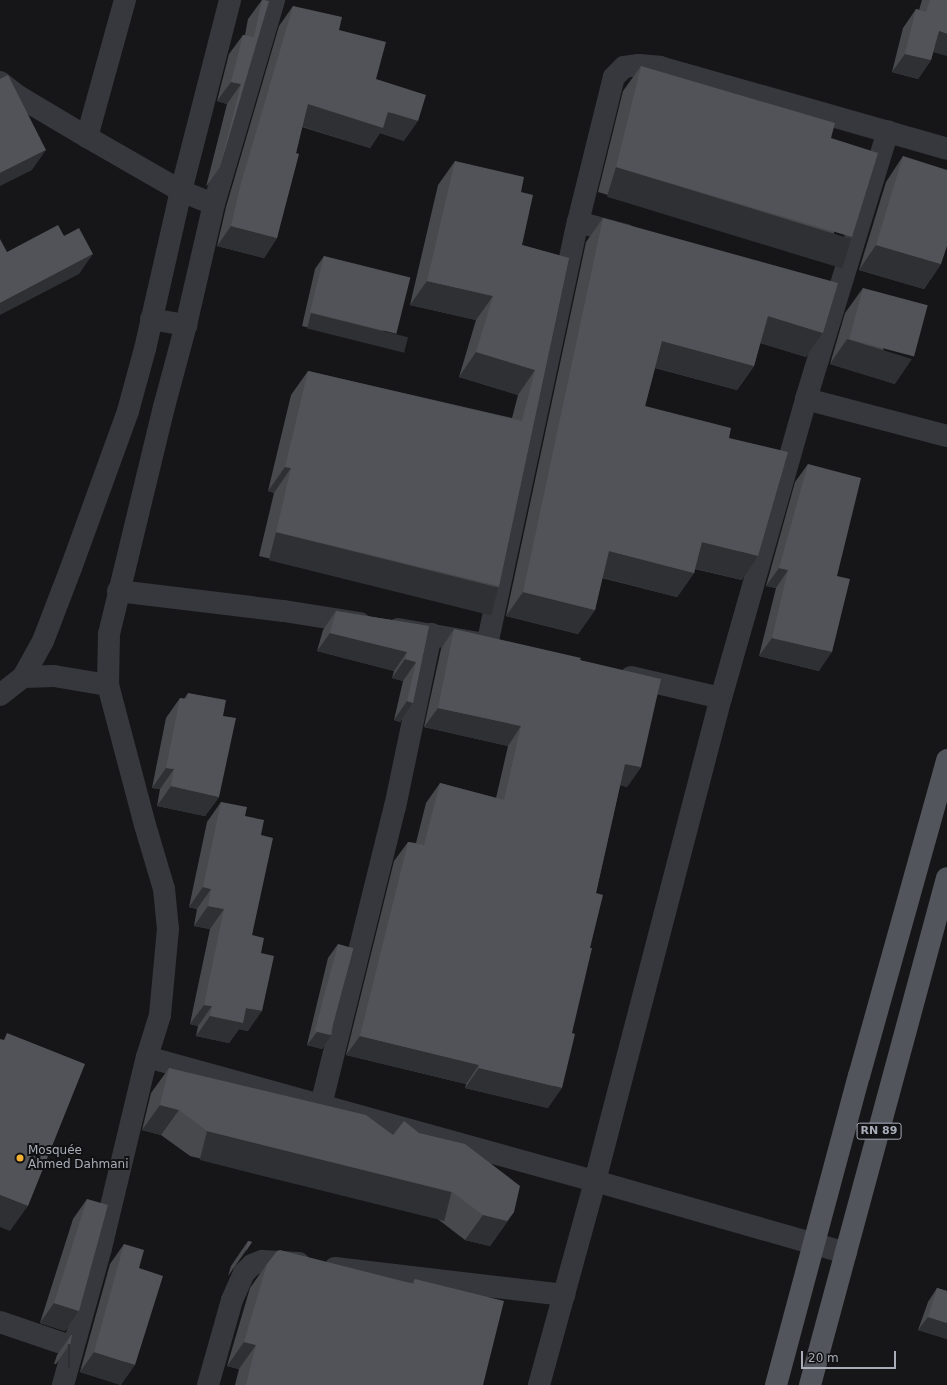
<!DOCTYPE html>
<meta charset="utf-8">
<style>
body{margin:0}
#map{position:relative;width:947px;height:1385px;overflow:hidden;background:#161618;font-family:"DejaVu Sans",sans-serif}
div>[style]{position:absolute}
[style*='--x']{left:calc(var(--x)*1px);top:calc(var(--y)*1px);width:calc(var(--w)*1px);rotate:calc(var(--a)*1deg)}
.minor>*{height:22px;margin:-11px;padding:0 11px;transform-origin:11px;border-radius:11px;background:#37383d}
.tertiary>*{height:22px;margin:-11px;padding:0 11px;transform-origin:11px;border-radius:11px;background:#37383d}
.primary>*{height:22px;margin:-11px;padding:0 11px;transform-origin:11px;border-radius:11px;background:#53555c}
.wall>*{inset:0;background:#47494d}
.shaded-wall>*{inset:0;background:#2f3033;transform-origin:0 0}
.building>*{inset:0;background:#525359;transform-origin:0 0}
.dots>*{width:11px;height:11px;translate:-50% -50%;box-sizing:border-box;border:2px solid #111113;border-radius:50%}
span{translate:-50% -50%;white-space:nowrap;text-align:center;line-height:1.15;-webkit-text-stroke:4px #111113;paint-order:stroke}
.shield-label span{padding:1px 3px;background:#111113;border:1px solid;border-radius:3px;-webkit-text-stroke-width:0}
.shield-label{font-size:11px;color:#a8adb8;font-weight:700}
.poi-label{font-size:12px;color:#a8adb8}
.left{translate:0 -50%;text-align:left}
.scale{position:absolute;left:801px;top:1351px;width:95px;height:18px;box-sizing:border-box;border:2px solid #a8adb8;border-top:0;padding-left:5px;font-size:12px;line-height:14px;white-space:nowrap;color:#a8adb8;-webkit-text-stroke:3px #111113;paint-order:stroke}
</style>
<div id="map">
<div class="minor">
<div style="--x:0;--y:82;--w:23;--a:38"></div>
<div style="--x:18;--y:96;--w:80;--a:30.7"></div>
<div style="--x:87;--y:137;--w:108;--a:29.9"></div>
<div style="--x:181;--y:191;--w:35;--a:22"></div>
<div style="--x:87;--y:137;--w:142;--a:-74.5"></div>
<div style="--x:578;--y:222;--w:149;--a:-76.1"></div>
<div style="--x:614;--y:77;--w:14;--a:-45"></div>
<div style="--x:624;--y:67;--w:15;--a:-8"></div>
<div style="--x:639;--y:65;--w:21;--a:5"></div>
<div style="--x:660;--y:67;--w:298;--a:15.9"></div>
<div style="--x:806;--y:399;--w:146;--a:14.7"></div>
<div style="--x:118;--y:591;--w:167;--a:6.9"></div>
<div style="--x:284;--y:611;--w:77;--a:9"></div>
<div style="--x:398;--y:629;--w:81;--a:9.9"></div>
<div style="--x:487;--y:645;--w:433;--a:-77.9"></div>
<div style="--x:578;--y:222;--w:50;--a:15.2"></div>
<div style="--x:631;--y:677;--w:92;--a:13.1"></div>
<div style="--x:147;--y:1057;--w:465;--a:15.5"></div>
<div style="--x:595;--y:1181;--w:261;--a:16"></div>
<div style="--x:321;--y:1105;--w:307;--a:-76.1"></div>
<div style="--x:395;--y:807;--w:177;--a:-78.2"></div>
<div style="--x:335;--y:1268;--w:231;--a:6.7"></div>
<div style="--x:0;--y:1322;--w:77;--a:18.9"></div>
<div style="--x:208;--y:1385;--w:88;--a:-74.2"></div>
<div style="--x:232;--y:1300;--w:30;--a:-66"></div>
<div style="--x:244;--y:1273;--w:11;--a:-45"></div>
<div style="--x:252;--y:1265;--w:11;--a:-22"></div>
<div style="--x:262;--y:1261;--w:37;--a:3"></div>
<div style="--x:539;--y:1385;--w:212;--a:-74.6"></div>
<div style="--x:595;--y:1181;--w:499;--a:-75.4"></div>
<div style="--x:721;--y:698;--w:311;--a:-74.1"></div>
<div style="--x:806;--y:399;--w:280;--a:-73"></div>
</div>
<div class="tertiary">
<div style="--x:151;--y:319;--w:36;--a:10"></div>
<div style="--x:23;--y:677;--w:31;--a:-2"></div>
<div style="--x:54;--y:676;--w:55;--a:9.5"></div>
<div style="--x:0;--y:695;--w:29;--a:-38"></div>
<div style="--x:23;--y:677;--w:41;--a:-60.9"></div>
<div style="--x:43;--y:641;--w:78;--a:-69"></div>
<div style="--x:71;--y:568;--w:167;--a:-70"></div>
<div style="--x:128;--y:411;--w:64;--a:-74.7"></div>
<div style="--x:145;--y:349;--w:162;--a:-77.2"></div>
<div style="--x:181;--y:191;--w:197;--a:-75.6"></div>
<div style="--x:63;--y:1385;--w:142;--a:-74.5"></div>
<div style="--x:101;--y:1248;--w:196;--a:-76.5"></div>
<div style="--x:147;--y:1057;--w:44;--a:-72.8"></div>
<div style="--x:160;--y:1015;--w:86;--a:-84.7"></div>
<div style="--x:168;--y:929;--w:40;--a:-95.7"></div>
<div style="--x:164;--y:889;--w:67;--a:-106.5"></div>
<div style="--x:145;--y:825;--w:145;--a:-104.8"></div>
<div style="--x:108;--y:685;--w:51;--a:-88.9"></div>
<div style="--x:109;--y:634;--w:234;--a:-76.4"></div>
<div style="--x:164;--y:407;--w:85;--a:-75"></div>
<div style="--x:186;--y:325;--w:124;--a:-77"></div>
<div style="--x:214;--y:204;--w:213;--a:-73.6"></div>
</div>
<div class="primary">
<div style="--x:776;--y:1385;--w:320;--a:-75"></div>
<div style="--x:859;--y:1076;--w:328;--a:-74.4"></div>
<div style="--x:810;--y:1385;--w:525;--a:-74.88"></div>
</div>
<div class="wall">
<div style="clip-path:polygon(262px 0,266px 0,220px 167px,206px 187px,227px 104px,217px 101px,229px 54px,243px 35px,245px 35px,248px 19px)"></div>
<div style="clip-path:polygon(922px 0,947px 0,931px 60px,918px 79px,892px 72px,903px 28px,916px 9px,919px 10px)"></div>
<div style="clip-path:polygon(293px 6px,339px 30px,376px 79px,404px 141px,380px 133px,370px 148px,302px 127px,296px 153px,277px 238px,264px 258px,217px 246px,226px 207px,279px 26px)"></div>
<div style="clip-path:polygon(641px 66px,831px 138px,835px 263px,598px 192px,623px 91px)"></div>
<div style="clip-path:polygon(903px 156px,941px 264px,924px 289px,859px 270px,886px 182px)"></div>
<div style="clip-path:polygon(455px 161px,521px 192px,522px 245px,569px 258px,499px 586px,482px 610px,259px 556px,274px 493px,268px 491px,291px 395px,308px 371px,512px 418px,518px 395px,459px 377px,476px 320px,410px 305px,438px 185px)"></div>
<div style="clip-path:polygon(603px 218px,823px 333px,806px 357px,760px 343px,754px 366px,737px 390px,655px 368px,645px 406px,729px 438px,742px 580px,695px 569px,694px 573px,677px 597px,602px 578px,595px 610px,578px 634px,506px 616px,586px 242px)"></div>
<div style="clip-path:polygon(324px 256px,399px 350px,302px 326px,315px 269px)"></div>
<div style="clip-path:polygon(863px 288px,895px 384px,830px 364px,845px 313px)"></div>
<div style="clip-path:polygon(808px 464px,837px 576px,819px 671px,759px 656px,776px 588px,766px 586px,795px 482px)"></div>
<div style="clip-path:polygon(336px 611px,429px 626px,413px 703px,400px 722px,394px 720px,403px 681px,392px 678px,394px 671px,317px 651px,323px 630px)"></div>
<div style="clip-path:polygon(454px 629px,580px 660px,641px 767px,627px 787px,620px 785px,548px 1108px,465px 1088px,466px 1084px,346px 1055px,394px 861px,408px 842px,416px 843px,426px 803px,440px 783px,496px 798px,508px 746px,424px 727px,441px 649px)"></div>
<div style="clip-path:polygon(188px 693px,219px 797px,205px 816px,157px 806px,160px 789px,152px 788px,166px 718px,180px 698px,184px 699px)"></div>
<div style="clip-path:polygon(221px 802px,245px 816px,261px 835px,252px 935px,261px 953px,248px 1031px,239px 1029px,229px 1043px,196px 1036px,198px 1026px,190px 1024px,210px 929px,194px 926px,197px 909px,189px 907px,207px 822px)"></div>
<div style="clip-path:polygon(338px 944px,332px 1035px,322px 1049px,307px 1045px,328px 958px)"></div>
<div style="clip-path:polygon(169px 1068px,393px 1135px,514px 1212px,490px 1246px,465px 1240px,435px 1217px,190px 1156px,161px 1135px,142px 1130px,151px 1093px)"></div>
<div style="clip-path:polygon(87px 1199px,79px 1311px,65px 1331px,40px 1323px,73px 1219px)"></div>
<div style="clip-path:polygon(248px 1241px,252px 1242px,228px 1276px,231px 1266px)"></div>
<div style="clip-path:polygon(124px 1244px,139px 1268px,121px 1385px,80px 1372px,110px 1264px)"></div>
<div style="clip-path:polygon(267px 1264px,412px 1283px,415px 1279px,483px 1385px,235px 1385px,239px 1369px,227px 1366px,250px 1288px)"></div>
<div style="clip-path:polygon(937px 1288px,947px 1291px,947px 1339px,918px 1330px,928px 1302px)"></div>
<div style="clip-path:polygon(71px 1335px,70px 1344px,56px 1364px,54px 1364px,57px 1355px)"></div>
</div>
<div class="shaded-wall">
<div style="clip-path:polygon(939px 31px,947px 34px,947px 56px,925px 50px)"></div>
<div style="clip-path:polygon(905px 54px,931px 60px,918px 79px,892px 72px)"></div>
<div style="clip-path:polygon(231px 82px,241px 84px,227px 104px,217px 101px)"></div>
<div style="clip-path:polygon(308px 104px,388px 112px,418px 121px,404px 141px,380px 133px,370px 148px,294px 124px)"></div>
<div style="clip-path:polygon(46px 150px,32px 170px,0 186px,0 173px)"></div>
<div style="left:616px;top:167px;width:246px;height:31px;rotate:17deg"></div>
<div style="clip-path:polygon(231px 226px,277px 238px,264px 258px,217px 246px)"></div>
<div style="clip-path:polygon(876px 245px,941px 264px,924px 289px,859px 270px)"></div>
<div style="clip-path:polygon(93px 254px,79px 274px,0 315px,0 303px)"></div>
<div style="clip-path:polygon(427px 281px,493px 296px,476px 320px,410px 305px)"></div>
<div style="left:311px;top:313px;width:100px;height:16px;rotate:14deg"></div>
<div style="clip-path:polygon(768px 316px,823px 333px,806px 357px,751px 340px)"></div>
<div style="clip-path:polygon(847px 339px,912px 359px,895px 384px,830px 364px)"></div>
<div style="clip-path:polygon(662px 341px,754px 366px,737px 390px,645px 365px)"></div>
<div style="clip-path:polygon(476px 352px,535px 370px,518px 395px,459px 377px)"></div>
<div style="clip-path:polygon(285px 467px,291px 468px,274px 493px,268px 491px)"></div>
<div style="left:276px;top:532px;width:229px;height:29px;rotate:14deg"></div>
<div style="clip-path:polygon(702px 542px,758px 556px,742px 580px,685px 566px)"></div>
<div style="clip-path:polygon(609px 551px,694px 573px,677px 597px,592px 575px)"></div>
<div style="clip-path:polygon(779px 568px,788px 570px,776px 588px,766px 586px)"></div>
<div style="clip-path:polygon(523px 592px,595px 610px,578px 634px,506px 616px)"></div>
<div style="clip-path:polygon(330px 633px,407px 652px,394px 671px,317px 651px)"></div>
<div style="clip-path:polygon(772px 638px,832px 652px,819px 671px,759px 656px)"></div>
<div style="clip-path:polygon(405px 659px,416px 662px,403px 681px,392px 678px)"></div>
<div style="clip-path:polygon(407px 701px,413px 703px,400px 722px,394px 720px)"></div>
<div style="clip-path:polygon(438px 708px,521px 726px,508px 746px,424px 727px)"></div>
<div style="clip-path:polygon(625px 764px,641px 767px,627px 787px,612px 783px)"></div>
<div style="clip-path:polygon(166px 768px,174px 769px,160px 789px,152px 788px)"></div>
<div style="clip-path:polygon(171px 786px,219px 797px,205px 816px,157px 806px)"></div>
<div style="clip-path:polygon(203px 887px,211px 889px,197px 909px,189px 907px)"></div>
<div style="clip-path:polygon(208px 906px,224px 909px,210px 929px,194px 926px)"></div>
<div style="clip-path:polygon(204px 1005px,212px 1006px,198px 1026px,190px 1024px)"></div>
<div style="clip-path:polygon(246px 1008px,262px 1011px,248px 1031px,239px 1029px,229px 1043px,196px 1036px,210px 1016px)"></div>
<div style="clip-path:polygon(317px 1032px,332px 1035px,322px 1049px,307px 1045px)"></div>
<div style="clip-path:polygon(360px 1036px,479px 1065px,466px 1084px,346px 1055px)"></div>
<div style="clip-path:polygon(479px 1068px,562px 1088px,548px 1108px,465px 1088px)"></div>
<div style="clip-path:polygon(160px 1105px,179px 1110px,161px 1135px,142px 1130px)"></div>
<div style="left:207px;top:1131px;width:252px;height:30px;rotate:14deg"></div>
<div style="clip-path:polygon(0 1195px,28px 1206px,10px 1231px,0 1227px)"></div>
<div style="clip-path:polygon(514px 1212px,490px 1246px,465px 1240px,483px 1215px)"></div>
<div style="clip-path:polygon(54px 1303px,79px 1311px,65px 1331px,40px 1323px)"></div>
<div style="clip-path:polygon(928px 1317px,947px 1323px,947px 1339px,918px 1330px)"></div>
<div style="clip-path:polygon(244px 1342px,256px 1345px,239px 1369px,227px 1366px)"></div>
<div style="left:68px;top:1344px;width:2px;height:24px"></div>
<div style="clip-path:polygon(94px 1352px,135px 1365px,121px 1385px,80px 1372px)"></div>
</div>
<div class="building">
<div style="clip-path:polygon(262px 0,269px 1px,220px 167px,241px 84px,231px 82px,243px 35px,254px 37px)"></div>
<div style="clip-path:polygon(930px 0,947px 0,947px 34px,939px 31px,931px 60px,905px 54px,916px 9px,926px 12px)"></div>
<div style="clip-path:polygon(293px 6px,342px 17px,339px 30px,386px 42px,376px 79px,426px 95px,418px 121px,388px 112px,383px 128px,308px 104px,296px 153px,299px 154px,277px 238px,231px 226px,240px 187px)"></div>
<div style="clip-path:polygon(641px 66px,835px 123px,831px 138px,878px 153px,852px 237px,616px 167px)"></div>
<div style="clip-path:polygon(8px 75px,46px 150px,0 173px,0 79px)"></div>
<div style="clip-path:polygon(903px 156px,947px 170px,947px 246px,941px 264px,876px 245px)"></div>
<div style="clip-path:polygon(455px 161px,524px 177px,521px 192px,533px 195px,522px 245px,569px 258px,499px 586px,276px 532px,291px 468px,285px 467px,308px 371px,522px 421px,535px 370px,476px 352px,493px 296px,427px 281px)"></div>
<div style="clip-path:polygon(603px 218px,838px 283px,823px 333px,768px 316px,754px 366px,662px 341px,645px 406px,731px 428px,729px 438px,788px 452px,758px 556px,702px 542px,694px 573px,609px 551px,595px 610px,523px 592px)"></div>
<div style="clip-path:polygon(58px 225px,64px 236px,79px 228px,93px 254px,0 303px,0 239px,7px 252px)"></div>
<div style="left:324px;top:256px;width:89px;height:58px;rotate:14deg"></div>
<div style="left:863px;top:288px;width:67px;height:53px;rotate:15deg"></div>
<div style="clip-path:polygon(808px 464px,861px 478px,837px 576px,850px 579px,832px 652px,772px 638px,788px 570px,779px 568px)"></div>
<div style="clip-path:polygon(336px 611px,429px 626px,413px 703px,407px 701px,416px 662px,405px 659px,407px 652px,330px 633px)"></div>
<div style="clip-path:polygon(454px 629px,581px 658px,580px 660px,661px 679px,641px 767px,625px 764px,596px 893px,603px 895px,590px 948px,592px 948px,572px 1033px,575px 1034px,562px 1088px,479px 1068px,479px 1065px,360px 1036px,408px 842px,424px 845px,440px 783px,504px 800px,521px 726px,438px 708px)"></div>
<div style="clip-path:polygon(188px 693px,226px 700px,223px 716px,236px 718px,219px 797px,171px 786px,174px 769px,166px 768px,180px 698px,187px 699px)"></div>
<div style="clip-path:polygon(221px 802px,247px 807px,245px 816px,264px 820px,261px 835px,273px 838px,252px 935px,264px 938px,261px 953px,274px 956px,262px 1011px,246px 1008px,243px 1023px,210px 1016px,212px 1006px,204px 1005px,224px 909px,208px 906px,211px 889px,203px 887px)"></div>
<div style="left:338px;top:944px;width:16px;height:90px;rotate:15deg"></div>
<div style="clip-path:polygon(7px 1033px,85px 1064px,28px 1206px,0 1195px,0 1039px,4px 1040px)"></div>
<div style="clip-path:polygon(169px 1068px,366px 1115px,393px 1135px,404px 1121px,419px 1133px,465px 1144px,520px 1186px,514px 1212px,507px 1221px,483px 1215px,452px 1192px,207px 1131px,179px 1110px,160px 1105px)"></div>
<div style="clip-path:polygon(87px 1199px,108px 1205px,79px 1311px,54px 1303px)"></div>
<div style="clip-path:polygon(248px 1241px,252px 1242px,246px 1251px)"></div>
<div style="clip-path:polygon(124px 1244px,144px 1250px,139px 1268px,163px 1276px,135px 1365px,94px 1352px)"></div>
<div style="clip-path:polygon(280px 1250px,414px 1284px,415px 1279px,504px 1301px,483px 1385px,246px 1385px,256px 1345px,244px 1342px,267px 1264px,277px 1251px)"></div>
<div style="clip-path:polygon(937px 1288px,947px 1291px,947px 1323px,928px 1317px)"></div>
<div style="clip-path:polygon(71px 1335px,72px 1335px,70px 1344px,68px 1344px)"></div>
</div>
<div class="dots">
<div style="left:20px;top:1158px;background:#f2b134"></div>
</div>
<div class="shield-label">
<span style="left:879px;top:1131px">RN 89</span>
</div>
<div class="poi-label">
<span class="left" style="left:28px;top:1158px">Mosquée<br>Ahmed Dahmani</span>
</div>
<div class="scale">20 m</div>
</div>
